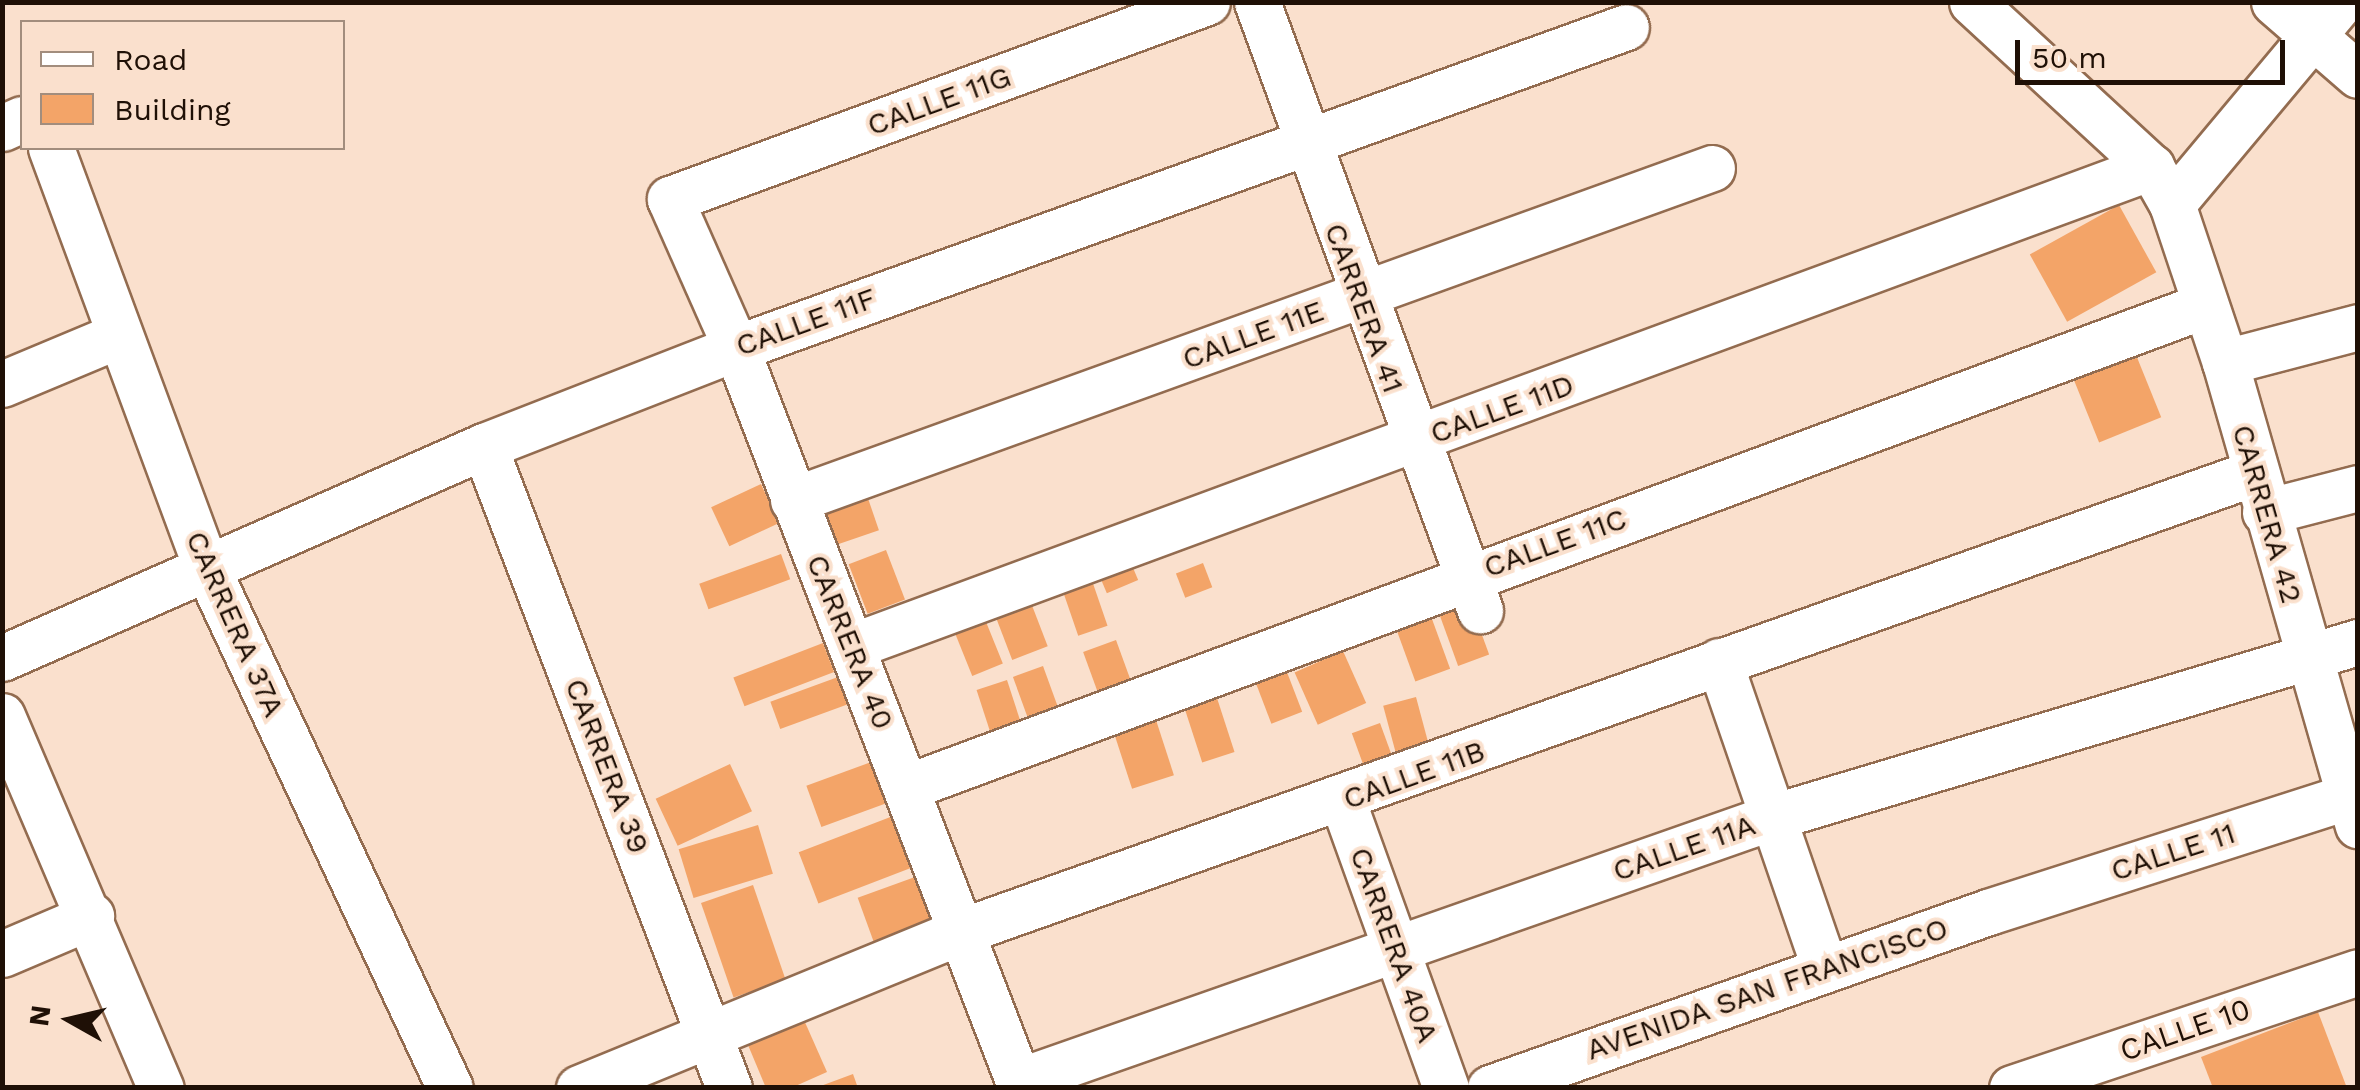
<!DOCTYPE html>
<style>
body{margin:0}
#map{position:relative;width:2360px;height:1090px;overflow:hidden;background:#fae0cd;font-family:"Work Sans",sans-serif}
div>[style]{position:absolute}
[style*='--x']{left:calc(var(--x)*1px);top:calc(var(--y)*1px);width:calc(var(--w)*1px);rotate:calc(var(--a)*1deg)}
.building>*{inset:0;background:#f3a468;transform-origin:0 0}
.roads{filter:drop-shadow(2px 0 #936c50) drop-shadow(-2px 0 #936c50) drop-shadow(0 2px #936c50) drop-shadow(0 -2px #936c50)}
.minor>*{height:45px;margin:-22.5px;padding:0 22.5px;transform-origin:22.5px;border-radius:22.5px;background:#fff}
span{translate:-50% -50%;white-space:nowrap;text-align:center;line-height:1.15;-webkit-text-stroke:8px #fae0cd;paint-order:stroke}
.street-label{font-size:30px;color:#1f1006}
.frame{position:absolute;inset:0;border:5px solid #1f1006;pointer-events:none}
.legend{position:absolute;left:20px;top:20px;width:325px;height:130px;box-sizing:border-box;background:#fae0cd;border:2px solid #a28d7d;margin:0;padding:12px 18px;list-style:none;font-size:30px;color:#1f1006}
.legend li{display:flex;align-items:center;gap:20px;height:50px}
.legend b{width:50px;border:2px solid #a28d7d}
.north{position:absolute;left:20px;top:970px;width:100px;height:100px;-webkit-text-stroke:8px #fae0cd;paint-order:stroke;rotate:278deg;font-size:28px;font-weight:700;line-height:40px;text-align:center;color:#1f1006}
.north::after{content:'';display:block;margin:auto;width:35px;height:45px;background:#1f1006;clip-path:polygon(50% 0,100% 100%,50% 72%,0 100%)}
.scale{position:absolute;left:2015px;top:40px;width:270px;height:45px;box-sizing:border-box;border:5px solid #1f1006;border-top:0;padding-left:12px;font-size:30px;line-height:35px;white-space:nowrap;color:#1f1006;-webkit-text-stroke:8px #fae0cd;paint-order:stroke}
</style>
<div id="map">
<div class="building">
<div style="left:2119px;top:205px;width:77px;height:102px;rotate:61deg"></div>
<div style="left:2132px;top:345px;width:78px;height:67px;rotate:68deg"></div>
<div style="left:862px;top:481px;width:52px;height:44px;rotate:71deg"></div>
<div style="left:761px;top:484px;width:43px;height:55px;rotate:65deg"></div>
<div style="left:886px;top:550px;width:53px;height:40px;rotate:69deg"></div>
<div style="left:781px;top:554px;width:27px;height:87px;rotate:70deg"></div>
<div style="left:1128px;top:556px;width:26px;height:34px;rotate:67deg"></div>
<div style="left:1203px;top:563px;width:26px;height:29px;rotate:69deg"></div>
<div style="left:1088px;top:569px;width:60px;height:31px;rotate:71deg"></div>
<div style="left:1028px;top:595px;width:55px;height:38px;rotate:69deg"></div>
<div style="left:1470px;top:602px;width:56px;height:33px;rotate:70deg"></div>
<div style="left:980px;top:607px;width:61px;height:33px;rotate:68deg"></div>
<div style="left:1432px;top:619px;width:53px;height:37px;rotate:70deg"></div>
<div style="left:1116px;top:640px;width:58px;height:35px;rotate:70deg"></div>
<div style="left:823px;top:643px;width:31px;height:96px;rotate:69deg"></div>
<div style="left:1343px;top:651px;width:57px;height:53px;rotate:66deg"></div>
<div style="left:1043px;top:666px;width:55px;height:32px;rotate:70deg"></div>
<div style="left:1285px;top:667px;width:48px;height:33px;rotate:69deg"></div>
<div style="left:838px;top:677px;width:29px;height:72px;rotate:70deg"></div>
<div style="left:1007px;top:680px;width:56px;height:32px;rotate:72deg"></div>
<div style="left:1216px;top:695px;width:60px;height:34px;rotate:72deg"></div>
<div style="left:1416px;top:697px;width:61px;height:34px;rotate:75deg"></div>
<div style="left:1156px;top:720px;width:58px;height:44px;rotate:72deg"></div>
<div style="left:1380px;top:723px;width:51px;height:30px;rotate:70deg"></div>
<div style="left:874px;top:761px;width:44px;height:72px;rotate:70deg"></div>
<div style="left:730px;top:764px;width:52px;height:82px;rotate:65deg"></div>
<div style="left:893px;top:816px;width:55px;height:101px;rotate:69deg"></div>
<div style="left:758px;top:825px;width:51px;height:83px;rotate:73deg"></div>
<div style="left:915px;top:877px;width:50px;height:61px;rotate:70deg"></div>
<div style="left:753px;top:885px;width:100px;height:55px;rotate:71deg"></div>
<div style="clip-path:polygon(2318px 1012px,2347px 1088px,2213px 1088px,2201px 1057px)"></div>
<div style="clip-path:polygon(804px 1020px,827px 1072px,791px 1088px,766px 1088px,748px 1045px)"></div>
<div style="clip-path:polygon(853px 1074px,858px 1088px,818px 1088px,818px 1087px)"></div>
</div>
<div class="roads">
<div class="minor">
<div style="--x:1257;--y:2;--w:648;--a:69.86"></div>
<div style="--x:1972;--y:2;--w:243;--a:42.7"></div>
<div style="--x:2151;--y:167;--w:43;--a:60.4"></div>
<div style="--x:2172;--y:204;--w:167;--a:71.5"></div>
<div style="--x:2225;--y:362;--w:482;--a:74"></div>
<div style="--x:2274;--y:2;--w:111;--a:41"></div>
<div style="--x:2;--y:128;--w:22;--a:-24"></div>
<div style="--x:51;--y:148;--w:446;--a:69.7"></div>
<div style="--x:206;--y:566;--w:576;--a:64.95"></div>
<div style="--x:2172;--y:204;--w:263;--a:-50.1"></div>
<div style="--x:2225;--y:362;--w:138;--a:-14.7"></div>
<div style="--x:2;--y:384;--w:125;--a:-22.7"></div>
<div style="--x:484;--y:446;--w:687;--a:69.11"></div>
<div style="--x:793;--y:500;--w:977;--a:-19.86"></div>
<div style="--x:2265;--y:512;--w:96;--a:-14.5"></div>
<div style="--x:852;--y:646;--w:1385;--a:-20.24"></div>
<div style="--x:2;--y:658;--w:527;--a:-23.74"></div>
<div style="--x:484;--y:446;--w:270;--a:-21.3"></div>
<div style="--x:736;--y:348;--w:946;--a:-19.83"></div>
<div style="--x:1719;--y:661;--w:326;--a:71"></div>
<div style="--x:2;--y:716;--w:405;--a:66.9"></div>
<div style="--x:907;--y:787;--w:1385;--a:-20.37"></div>
<div style="--x:1343;--y:802;--w:304;--a:70.2"></div>
<div style="--x:2;--y:954;--w:97;--a:-23.1"></div>
<div style="--x:1019;--y:1081;--w:798;--a:-19.32"></div>
<div style="--x:1772;--y:817;--w:612;--a:-16.63"></div>
<div style="--x:579;--y:1088;--w:414;--a:-22.3"></div>
<div style="--x:962;--y:931;--w:1370;--a:-19.53"></div>
<div style="--x:1021;--y:1088;--w:793;--a:-111.06"></div>
<div style="--x:736;--y:348;--w:163;--a:-113.9"></div>
<div style="--x:670;--y:199;--w:572;--a:-20.15"></div>
<div style="--x:1490;--y:1088;--w:528;--a:-19.46"></div>
<div style="--x:1988;--y:912;--w:389;--a:-17.8"></div>
<div style="--x:2012;--y:1088;--w:365;--a:-18.5"></div>
</div>
</div>
<div class="street-label">
<span style="left:939px;top:101px;rotate:-20deg">CALLE 11G</span>
<span style="left:1364px;top:308px;rotate:70deg">CARRERA 41</span>
<span style="left:806px;top:322px;rotate:-20deg">CALLE 11F</span>
<span style="left:1253px;top:335px;rotate:-20deg">CALLE 11E</span>
<span style="left:1502px;top:409px;rotate:-20deg">CALLE 11D</span>
<span style="left:2267px;top:514px;rotate:74deg">CARRERA 42</span>
<span style="left:1555px;top:543px;rotate:-20deg">CALLE 11C</span>
<span style="left:235px;top:624px;rotate:66deg">CARRERA 37A</span>
<span style="left:850px;top:642px;rotate:68deg">CARRERA 40</span>
<span style="left:607px;top:766px;rotate:69deg">CARRERA 39</span>
<span style="left:1414px;top:775px;rotate:-20deg">CALLE 11B</span>
<span style="left:1684px;top:848px;rotate:-19deg">CALLE 11A</span>
<span style="left:2173px;top:852px;rotate:-18deg">CALLE 11</span>
<span style="left:1394px;top:945px;rotate:70deg">CARRERA 40A</span>
<span style="left:1767px;top:989px;rotate:-19deg">AVENIDA SAN FRANCISCO</span>
<span style="left:2185px;top:1030px;rotate:-19deg">CALLE 10</span>
</div>
<div class="frame"></div>
<ul class="legend">
<li><b style="height:12px;background:#fff"></b>Road</li>
<li><b style="height:28px;background:#f3a468"></b>Building</li>
</ul>
<div class="north">N</div>
<div class="scale">50 m</div>
</div>
